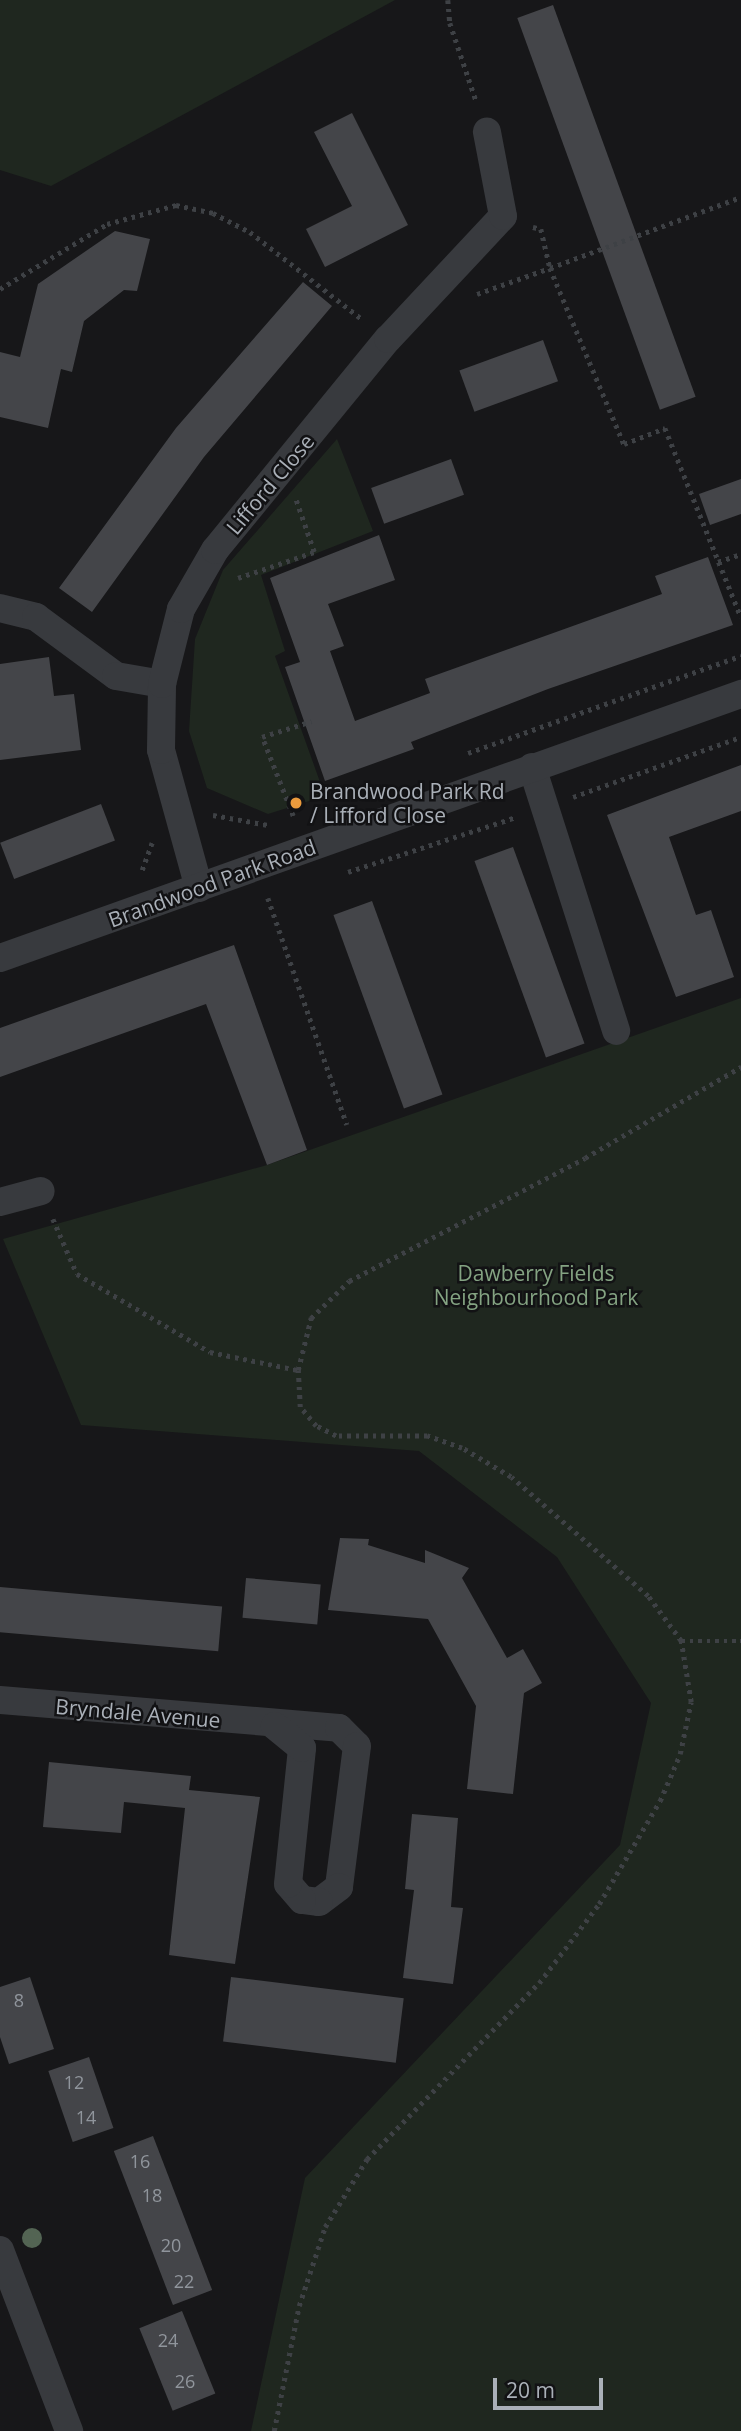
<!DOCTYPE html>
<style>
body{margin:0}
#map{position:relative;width:741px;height:2431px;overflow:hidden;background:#171719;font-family:"Open Sans",sans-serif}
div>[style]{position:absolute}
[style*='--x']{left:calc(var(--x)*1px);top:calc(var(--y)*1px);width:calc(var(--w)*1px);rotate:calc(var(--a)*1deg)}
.green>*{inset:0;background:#1f271f}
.building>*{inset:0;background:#444549;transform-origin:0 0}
.path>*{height:4.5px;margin-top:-2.25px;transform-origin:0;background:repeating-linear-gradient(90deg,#3e4145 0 3.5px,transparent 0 8.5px)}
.street>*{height:28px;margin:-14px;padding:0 14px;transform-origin:14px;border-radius:14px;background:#383a3e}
.trees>*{width:20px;height:20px;margin:-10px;border-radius:50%;background:#536453}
.dots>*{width:19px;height:19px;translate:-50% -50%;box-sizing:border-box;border:4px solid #121214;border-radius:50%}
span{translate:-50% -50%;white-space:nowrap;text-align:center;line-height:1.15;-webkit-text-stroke:5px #121214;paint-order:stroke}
.number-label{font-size:18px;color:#90959c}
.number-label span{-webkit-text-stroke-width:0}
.street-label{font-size:21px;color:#aab0b8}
.poi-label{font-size:21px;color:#aab0b8}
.left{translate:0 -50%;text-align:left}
.park-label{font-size:21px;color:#84a382}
.scale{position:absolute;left:493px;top:2378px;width:110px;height:32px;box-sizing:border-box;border:4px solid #aab0b8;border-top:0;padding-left:9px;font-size:21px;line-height:24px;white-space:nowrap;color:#aab0b8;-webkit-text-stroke:5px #121214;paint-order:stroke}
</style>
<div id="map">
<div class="green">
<div style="clip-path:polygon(0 0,395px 0,51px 186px,0 170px)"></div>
<div style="clip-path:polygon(337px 439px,373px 531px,261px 575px,285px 651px,275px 656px,325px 796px,268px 814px,207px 788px,189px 731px,195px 639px,223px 570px)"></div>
<div style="clip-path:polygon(741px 998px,741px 2431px,251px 2431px,305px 2178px,620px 1845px,651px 1703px,557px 1557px,419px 1451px,81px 1425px,3px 1239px,267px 1165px)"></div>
</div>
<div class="building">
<div style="left:553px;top:5px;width:417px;height:38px;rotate:70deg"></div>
<div style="clip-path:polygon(352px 113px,408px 225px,325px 267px,306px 229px,352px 206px,314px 132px)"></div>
<div style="clip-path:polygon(115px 231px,150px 239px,137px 291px,124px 290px,84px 321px,72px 372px,61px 369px,48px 428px,0 417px,0 352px,20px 357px,38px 284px)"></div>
<div style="clip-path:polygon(303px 282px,332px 306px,204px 457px,92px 612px,59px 588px,176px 428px)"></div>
<div style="left:543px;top:340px;width:44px;height:89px;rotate:70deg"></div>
<div style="left:451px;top:459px;width:38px;height:85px;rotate:70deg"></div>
<div style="clip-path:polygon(741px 479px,741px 514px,710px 525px,699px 494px)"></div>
<div style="clip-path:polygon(379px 535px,395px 580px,328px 604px,344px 646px,330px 651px,355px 721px,430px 693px,425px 679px,662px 594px,655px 576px,708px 557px,733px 625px,548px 689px,411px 742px,414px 749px,325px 781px,285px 667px,300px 662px,270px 578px)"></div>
<div style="clip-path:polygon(49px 657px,54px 696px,74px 694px,81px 750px,0 760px,0 664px)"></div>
<div style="clip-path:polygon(741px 765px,741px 811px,669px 837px,696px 915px,711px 910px,734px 977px,676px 997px,607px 815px)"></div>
<div style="left:101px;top:804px;width:39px;height:108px;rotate:69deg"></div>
<div style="left:513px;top:847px;width:209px;height:41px;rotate:70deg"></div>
<div style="left:372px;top:901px;width:206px;height:41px;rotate:70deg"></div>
<div style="clip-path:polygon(234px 945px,307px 1150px,267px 1165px,206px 1004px,0 1077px,0 1028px)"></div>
<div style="clip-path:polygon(340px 1538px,369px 1539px,368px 1545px,425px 1563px,425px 1550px,469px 1568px,462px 1578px,507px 1658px,523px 1649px,542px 1683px,524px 1693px,513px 1794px,467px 1789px,476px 1706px,428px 1619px,328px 1610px)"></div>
<div style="left:246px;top:1578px;width:75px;height:40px;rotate:5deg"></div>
<div style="left:0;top:1587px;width:223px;height:45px;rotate:5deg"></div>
<div style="clip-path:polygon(49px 1762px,191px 1776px,189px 1790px,260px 1797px,235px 1964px,169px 1955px,185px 1808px,124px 1802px,121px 1833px,43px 1827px)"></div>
<div style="clip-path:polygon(412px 1814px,458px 1818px,451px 1907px,463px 1908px,453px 1984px,403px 1978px,414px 1890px,405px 1889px)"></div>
<div style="clip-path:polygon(30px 1977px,54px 2049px,9px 2064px,0 2037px,0 1987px)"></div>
<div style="left:231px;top:1977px;width:174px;height:65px;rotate:7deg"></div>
<div style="left:89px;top:2057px;width:75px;height:43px;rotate:71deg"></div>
<div style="left:153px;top:2136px;width:165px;height:42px;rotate:69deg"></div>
<div style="left:182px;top:2311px;width:89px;height:46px;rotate:68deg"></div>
</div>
<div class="path">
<div style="--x:448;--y:0;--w:23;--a:85"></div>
<div style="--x:450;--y:23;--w:84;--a:71.4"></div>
<div style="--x:533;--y:227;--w:8;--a:14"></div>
<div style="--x:541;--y:229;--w:40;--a:77"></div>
<div style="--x:550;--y:268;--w:204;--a:-20.4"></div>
<div style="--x:0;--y:289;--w:125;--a:-31.3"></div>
<div style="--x:107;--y:224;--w:72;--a:-15.4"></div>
<div style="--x:176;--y:205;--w:38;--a:12"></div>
<div style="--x:213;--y:213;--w:42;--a:27.2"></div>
<div style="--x:250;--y:232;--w:143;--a:37.9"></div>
<div style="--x:477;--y:294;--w:77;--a:-19.6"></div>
<div style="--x:550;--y:268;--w:191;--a:67.2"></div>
<div style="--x:624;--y:444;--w:44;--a:-21.3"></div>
<div style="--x:665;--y:428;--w:204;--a:68.1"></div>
<div style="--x:718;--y:562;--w:24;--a:-19"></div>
<div style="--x:238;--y:578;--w:80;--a:-18.9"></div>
<div style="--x:314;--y:552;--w:55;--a:-109.1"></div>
<div style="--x:468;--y:753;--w:290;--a:-19.6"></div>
<div style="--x:573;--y:797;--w:178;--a:-19.7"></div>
<div style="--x:213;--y:815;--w:56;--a:10.3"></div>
<div style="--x:293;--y:816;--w:85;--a:-111.4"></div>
<div style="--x:262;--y:737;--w:52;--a:-17.7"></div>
<div style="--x:142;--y:870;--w:29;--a:-70"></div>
<div style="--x:348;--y:872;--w:177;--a:-18.1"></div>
<div style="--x:268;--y:898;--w:240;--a:70.8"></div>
<div style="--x:53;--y:1219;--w:60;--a:66.4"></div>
<div style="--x:77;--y:1274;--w:154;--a:30.4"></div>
<div style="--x:210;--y:1352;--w:90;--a:11.6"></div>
<div style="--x:681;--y:1641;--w:60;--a:0"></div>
<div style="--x:274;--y:2431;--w:127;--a:-78.7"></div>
<div style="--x:299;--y:2306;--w:83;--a:-71.8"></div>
<div style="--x:325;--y:2227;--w:80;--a:-58.3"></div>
<div style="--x:367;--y:2159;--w:246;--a:-45.7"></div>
<div style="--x:539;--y:1983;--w:99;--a:-52.8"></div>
<div style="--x:599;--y:1904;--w:120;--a:-59.4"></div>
<div style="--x:660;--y:1801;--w:51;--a:-66.9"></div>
<div style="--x:680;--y:1754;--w:53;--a:-78.1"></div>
<div style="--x:691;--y:1702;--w:62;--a:-99.3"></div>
<div style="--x:681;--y:1641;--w:56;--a:-126.3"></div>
<div style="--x:648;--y:1596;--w:181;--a:-139"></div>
<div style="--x:511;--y:1477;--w:57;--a:-149.4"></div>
<div style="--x:462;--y:1448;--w:37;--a:-161"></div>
<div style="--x:427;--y:1436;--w:91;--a:180"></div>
<div style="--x:336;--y:1436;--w:22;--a:-153"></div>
<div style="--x:316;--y:1426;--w:25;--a:-130"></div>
<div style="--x:300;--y:1407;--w:37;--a:-93"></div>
<div style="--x:298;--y:1370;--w:54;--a:-76"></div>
<div style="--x:311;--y:1318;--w:53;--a:-44.2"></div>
<div style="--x:349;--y:1281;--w:266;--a:-27.5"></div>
<div style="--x:585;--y:1158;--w:181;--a:-30.3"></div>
</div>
<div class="street">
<div style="--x:0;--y:608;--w:37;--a:14"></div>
<div style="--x:36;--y:617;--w:99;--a:36.4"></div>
<div style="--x:116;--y:676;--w:47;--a:9.9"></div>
<div style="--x:532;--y:767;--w:277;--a:72.3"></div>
<div style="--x:199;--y:888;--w:143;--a:-105.4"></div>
<div style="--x:161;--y:750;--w:66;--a:-89.1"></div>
<div style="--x:162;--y:684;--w:77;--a:-75.8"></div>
<div style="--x:181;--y:609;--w:68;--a:-60"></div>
<div style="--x:215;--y:550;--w:273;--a:-50.7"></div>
<div style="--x:388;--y:339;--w:168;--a:-46.9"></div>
<div style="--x:503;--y:216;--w:86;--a:-100.8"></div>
<div style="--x:0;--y:958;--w:787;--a:-19.61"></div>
<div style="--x:0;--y:1202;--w:42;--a:-15"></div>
<div style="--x:0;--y:1700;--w:340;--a:4.7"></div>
<div style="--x:339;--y:1728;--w:25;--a:45"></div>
<div style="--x:357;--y:1746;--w:142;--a:97.3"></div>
<div style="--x:339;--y:1887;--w:25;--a:143"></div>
<div style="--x:319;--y:1902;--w:17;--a:-173"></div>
<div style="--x:302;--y:1900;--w:21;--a:-131"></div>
<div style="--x:288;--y:1884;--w:137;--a:-84.1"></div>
<div style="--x:302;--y:1748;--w:35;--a:-141"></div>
<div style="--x:0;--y:2250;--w:194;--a:69.1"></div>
</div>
<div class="trees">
<div style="left:32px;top:2238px"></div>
</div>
<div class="dots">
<div style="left:296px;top:803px;background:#eb9b3d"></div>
</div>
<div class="number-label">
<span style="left:19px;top:2000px">8</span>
<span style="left:74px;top:2082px">12</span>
<span style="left:86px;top:2117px">14</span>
<span style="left:140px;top:2161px">16</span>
<span style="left:152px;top:2195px">18</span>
<span style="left:171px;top:2245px">20</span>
<span style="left:184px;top:2281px">22</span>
<span style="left:168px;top:2340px">24</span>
<span style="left:185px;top:2381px">26</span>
</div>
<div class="street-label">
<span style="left:270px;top:484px;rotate:-50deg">Lifford Close</span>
<span style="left:212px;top:883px;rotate:-20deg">Brandwood Park Road</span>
<span style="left:138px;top:1713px;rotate:5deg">Bryndale Avenue</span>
</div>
<div class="poi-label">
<span class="left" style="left:310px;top:803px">Brandwood Park Rd<br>/ Lifford Close</span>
</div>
<div class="park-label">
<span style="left:536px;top:1285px">Dawberry Fields<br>Neighbourhood Park</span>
</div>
<div class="scale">20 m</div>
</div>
